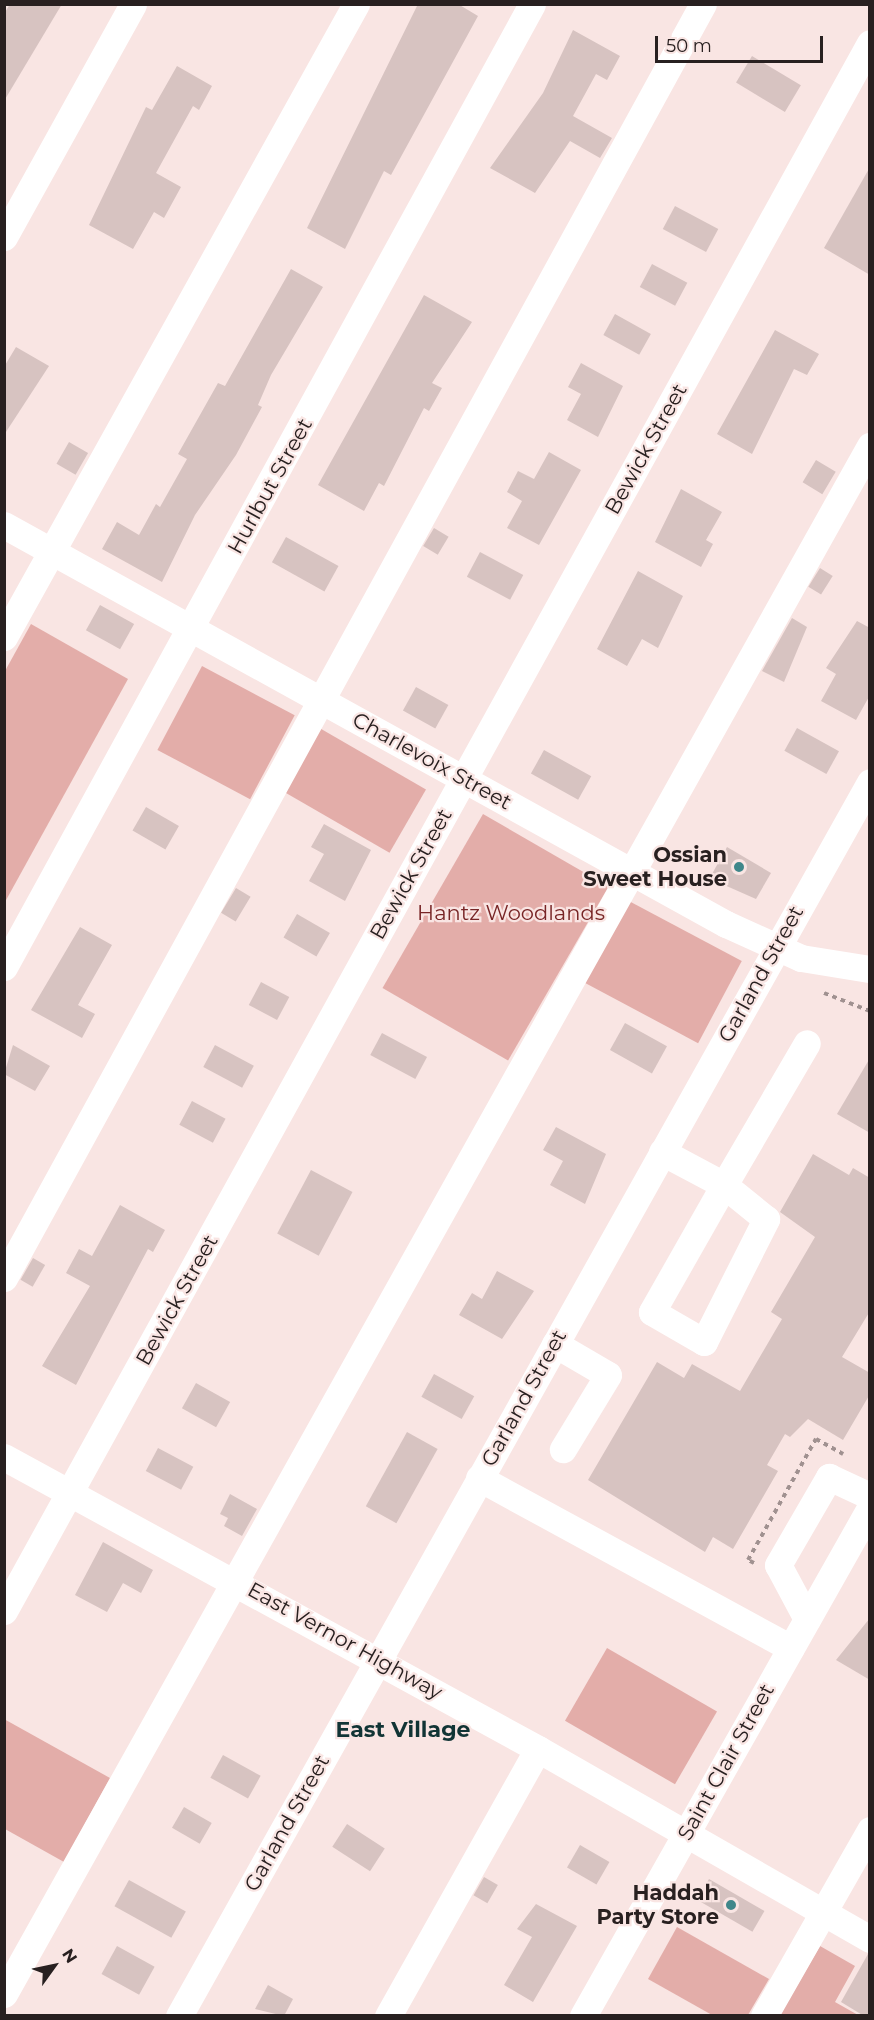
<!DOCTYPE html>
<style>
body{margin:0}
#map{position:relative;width:874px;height:2020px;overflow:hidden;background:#f9e5e3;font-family:Montserrat,sans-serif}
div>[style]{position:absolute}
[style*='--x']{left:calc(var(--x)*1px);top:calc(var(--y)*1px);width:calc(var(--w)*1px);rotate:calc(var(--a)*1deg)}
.green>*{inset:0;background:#e3ada9;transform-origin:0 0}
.building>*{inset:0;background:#d7c3c1;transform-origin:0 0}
.path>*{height:4px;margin-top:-2px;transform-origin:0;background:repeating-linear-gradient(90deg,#a09190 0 4.5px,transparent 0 9px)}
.minor>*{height:27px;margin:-13.5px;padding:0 13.5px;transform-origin:13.5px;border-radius:13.5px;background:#fff}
.dots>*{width:16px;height:16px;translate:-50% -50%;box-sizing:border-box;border:3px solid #f9e5e3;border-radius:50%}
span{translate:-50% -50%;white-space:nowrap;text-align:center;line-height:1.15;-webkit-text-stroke:4.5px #f9e5e3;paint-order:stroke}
.street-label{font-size:21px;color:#282020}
.poi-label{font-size:21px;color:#282020;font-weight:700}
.right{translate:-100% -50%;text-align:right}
.park-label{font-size:21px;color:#782526}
.neighbourhood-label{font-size:22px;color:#113435;font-weight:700}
.frame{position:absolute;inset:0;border:6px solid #282020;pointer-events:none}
.north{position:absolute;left:24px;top:1936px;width:60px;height:60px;-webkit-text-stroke:4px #f9e5e3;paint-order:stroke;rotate:57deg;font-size:16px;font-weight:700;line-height:24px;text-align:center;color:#282020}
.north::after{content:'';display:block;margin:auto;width:21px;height:27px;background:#282020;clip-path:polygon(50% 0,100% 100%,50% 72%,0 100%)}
.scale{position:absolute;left:655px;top:36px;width:168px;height:27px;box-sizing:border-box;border:3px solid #282020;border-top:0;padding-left:8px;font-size:18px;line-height:21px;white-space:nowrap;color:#282020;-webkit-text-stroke:4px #f9e5e3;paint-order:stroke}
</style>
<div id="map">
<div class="green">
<div style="clip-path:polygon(31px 624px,128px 679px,5px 902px,5px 671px)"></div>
<div style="left:202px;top:666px;width:105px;height:95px;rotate:28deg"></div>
<div style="left:316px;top:726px;width:127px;height:73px;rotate:30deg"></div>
<div style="left:483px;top:814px;width:145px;height:201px;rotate:30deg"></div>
<div style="left:627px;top:900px;width:130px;height:93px;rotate:28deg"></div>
<div style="left:607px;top:1648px;width:127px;height:84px;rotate:30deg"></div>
<div style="clip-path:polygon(4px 1719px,110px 1778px,64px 1862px,5px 1829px)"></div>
<div style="clip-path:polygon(677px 1927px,769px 1979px,748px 2015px,712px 2015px,648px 1979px)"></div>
<div style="clip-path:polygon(820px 1946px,855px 1966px,835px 2002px,858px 2015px,780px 2015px)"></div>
</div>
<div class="building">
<div style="clip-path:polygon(10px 4px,62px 4px,4px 101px,4px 14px)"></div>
<div style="clip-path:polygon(418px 4px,458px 4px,478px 16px,391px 175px,384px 171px,345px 249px,307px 228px)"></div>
<div style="clip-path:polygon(573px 30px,620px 56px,607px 80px,596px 74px,573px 116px,612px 138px,600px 158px,570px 141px,535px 193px,490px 168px,543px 93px)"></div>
<div style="left:752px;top:56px;width:57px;height:31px;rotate:31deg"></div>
<div style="clip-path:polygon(177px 66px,212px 86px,199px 110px,193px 106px,156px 173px,181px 187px,164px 218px,154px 212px,133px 249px,89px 225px,146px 107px,152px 110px)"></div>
<div style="clip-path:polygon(870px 167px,870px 275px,824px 248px)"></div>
<div style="left:675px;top:206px;width:49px;height:26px;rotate:28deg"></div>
<div style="left:652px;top:264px;width:40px;height:26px;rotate:28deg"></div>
<div style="clip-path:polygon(291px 269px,323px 287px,271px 375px,258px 405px,262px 407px,236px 455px,195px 515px,162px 582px,102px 549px,117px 522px,139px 535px,156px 504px,160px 507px,187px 459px,178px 454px,218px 383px,225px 386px)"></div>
<div style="clip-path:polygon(424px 295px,472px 322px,432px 383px,442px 388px,429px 411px,424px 408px,384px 486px,379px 483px,364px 511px,318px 485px)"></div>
<div style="left:615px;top:314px;width:41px;height:24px;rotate:29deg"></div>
<div style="clip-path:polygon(775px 330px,819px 354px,807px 375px,794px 369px,752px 454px,717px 434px)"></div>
<div style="clip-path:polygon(16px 347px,49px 366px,4px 435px,4px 367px)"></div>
<div style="clip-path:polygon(581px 363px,623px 386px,598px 437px,567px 420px,581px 394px,568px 387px)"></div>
<div style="left:69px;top:442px;width:22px;height:25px;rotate:30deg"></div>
<div style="clip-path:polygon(549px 452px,581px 470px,539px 545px,507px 528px,522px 501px,507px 492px,518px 471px,534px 479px)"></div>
<div style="left:816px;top:460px;width:23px;height:26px;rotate:31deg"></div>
<div style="clip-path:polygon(681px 489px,722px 512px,706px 540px,713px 544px,701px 567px,655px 542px)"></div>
<div style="left:434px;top:528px;width:17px;height:21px;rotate:31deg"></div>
<div style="left:286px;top:537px;width:60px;height:29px;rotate:29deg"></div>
<div style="left:480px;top:552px;width:49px;height:28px;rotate:28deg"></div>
<div style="left:820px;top:568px;width:15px;height:22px;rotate:32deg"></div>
<div style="clip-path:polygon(638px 571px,683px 596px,658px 648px,642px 639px,627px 666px,597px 649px)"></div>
<div style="left:100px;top:605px;width:39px;height:29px;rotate:29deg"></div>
<div style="clip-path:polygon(792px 618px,807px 627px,784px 682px,762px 671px)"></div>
<div style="clip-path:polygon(857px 621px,870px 628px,870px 695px,856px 720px,821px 701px,836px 674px,826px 668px)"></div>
<div style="left:416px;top:687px;width:37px;height:27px;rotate:29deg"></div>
<div style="left:797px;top:728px;width:48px;height:26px;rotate:29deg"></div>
<div style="left:544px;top:750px;width:54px;height:27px;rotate:29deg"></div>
<div style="left:146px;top:807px;width:38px;height:27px;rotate:30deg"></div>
<div style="clip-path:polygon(324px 824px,371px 850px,345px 901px,309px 881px,324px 854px,311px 847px)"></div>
<div style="clip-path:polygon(727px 847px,771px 873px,756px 899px,722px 884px,712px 874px)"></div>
<div style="left:236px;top:888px;width:17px;height:29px;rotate:31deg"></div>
<div style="left:297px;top:914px;width:38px;height:27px;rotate:30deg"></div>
<div style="clip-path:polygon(80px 927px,112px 945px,78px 1005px,95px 1014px,82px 1038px,31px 1010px)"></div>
<div style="left:261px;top:982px;width:32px;height:26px;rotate:28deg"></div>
<div style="left:625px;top:1023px;width:48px;height:31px;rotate:29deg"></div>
<div style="left:382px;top:1033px;width:51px;height:25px;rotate:28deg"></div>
<div style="clip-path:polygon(13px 1045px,50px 1066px,35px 1091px,4px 1074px)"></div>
<div style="left:215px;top:1045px;width:44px;height:25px;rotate:28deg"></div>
<div style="clip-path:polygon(870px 1058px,870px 1133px,837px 1114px)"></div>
<div style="left:192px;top:1101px;width:38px;height:27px;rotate:28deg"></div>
<div style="clip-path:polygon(556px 1127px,606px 1154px,585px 1204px,550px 1185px,563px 1161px,543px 1150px)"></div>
<div style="clip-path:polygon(813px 1154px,849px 1175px,853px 1168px,870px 1178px,870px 1311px,842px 1357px,870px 1373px,870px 1394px,843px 1440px,808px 1419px,790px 1437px,785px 1434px,767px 1465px,778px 1471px,733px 1549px,713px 1537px,705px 1552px,588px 1480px,657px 1362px,684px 1378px,692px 1364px,740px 1391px,782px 1319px,771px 1312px,815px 1237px,780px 1212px)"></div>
<div style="left:311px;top:1170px;width:47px;height:72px;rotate:28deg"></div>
<div style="clip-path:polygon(120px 1205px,165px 1230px,153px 1252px,148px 1249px,76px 1385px,42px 1366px,90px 1286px,66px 1273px,79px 1249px,92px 1256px)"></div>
<div style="left:33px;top:1258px;width:14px;height:25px;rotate:30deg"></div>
<div style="clip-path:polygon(497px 1271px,534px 1291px,502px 1339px,459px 1315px,472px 1293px,482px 1299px)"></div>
<div style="left:434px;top:1374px;width:46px;height:26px;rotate:29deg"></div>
<div style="left:196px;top:1383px;width:39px;height:29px;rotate:29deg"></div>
<div style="left:407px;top:1432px;width:35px;height:85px;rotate:29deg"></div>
<div style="left:158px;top:1448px;width:40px;height:26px;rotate:28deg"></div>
<div style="clip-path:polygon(230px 1494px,257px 1509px,242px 1536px,224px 1526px,228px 1518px,220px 1514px)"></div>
<div style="clip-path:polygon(103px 1542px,153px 1570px,141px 1593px,123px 1583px,107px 1612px,75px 1595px)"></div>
<div style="clip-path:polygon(870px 1618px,870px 1680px,836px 1660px)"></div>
<div style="left:223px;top:1755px;width:43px;height:26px;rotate:29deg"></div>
<div style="left:184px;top:1807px;width:32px;height:24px;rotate:30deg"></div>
<div style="left:347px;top:1824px;width:45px;height:27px;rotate:33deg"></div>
<div style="left:580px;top:1845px;width:34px;height:26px;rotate:30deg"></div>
<div style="left:484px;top:1877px;width:16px;height:21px;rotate:30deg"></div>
<div style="left:709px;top:1879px;width:64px;height:24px;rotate:30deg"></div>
<div style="left:129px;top:1880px;width:65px;height:30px;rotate:29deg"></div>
<div style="clip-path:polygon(536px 1904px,577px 1926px,533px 2002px,504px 1985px,532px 1937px,517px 1929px)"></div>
<div style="left:117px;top:1946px;width:43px;height:32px;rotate:29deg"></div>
<div style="clip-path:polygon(868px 1954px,870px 2016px,864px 2016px,841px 2002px)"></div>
<div style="clip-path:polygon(268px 1985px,293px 1999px,284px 2016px,255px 2009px)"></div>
</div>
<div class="path">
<div style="--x:824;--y:993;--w:49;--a:21.4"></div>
<div style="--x:754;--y:1563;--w:7;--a:-153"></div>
<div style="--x:748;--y:1560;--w:139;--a:-60.7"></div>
<div style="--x:816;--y:1439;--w:31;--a:29"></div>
</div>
<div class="minor">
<div style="--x:4;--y:237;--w:266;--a:-61"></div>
<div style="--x:4;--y:525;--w:825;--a:28.93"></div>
<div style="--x:726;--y:924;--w:82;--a:24.4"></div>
<div style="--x:801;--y:958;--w:70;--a:9.1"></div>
<div style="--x:4;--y:637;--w:724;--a:-60.92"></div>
<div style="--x:4;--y:967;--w:1098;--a:-61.26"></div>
<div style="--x:662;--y:1152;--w:70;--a:28"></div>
<div style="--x:724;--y:1185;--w:146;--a:119.6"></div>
<div style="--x:652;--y:1312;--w:60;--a:30"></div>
<div style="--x:704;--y:1342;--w:138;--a:-63.2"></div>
<div style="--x:766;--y:1219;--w:54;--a:-141"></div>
<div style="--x:724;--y:1185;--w:164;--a:-59.7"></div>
<div style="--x:4;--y:1278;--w:1453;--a:-61.25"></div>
<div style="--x:555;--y:1344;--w:61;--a:30.3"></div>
<div style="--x:608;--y:1375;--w:87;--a:121.3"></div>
<div style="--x:4;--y:1457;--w:609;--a:28.67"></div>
<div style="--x:538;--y:1749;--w:383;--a:29.8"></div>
<div style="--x:479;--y:1478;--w:355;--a:28.6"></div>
<div style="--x:4;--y:1611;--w:1791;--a:-61.09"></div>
<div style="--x:807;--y:1619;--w:61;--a:-118.2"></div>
<div style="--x:778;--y:1565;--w:102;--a:-59.9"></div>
<div style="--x:829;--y:1477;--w:45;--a:24.9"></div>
<div style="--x:4;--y:1994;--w:1774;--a:-60.78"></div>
<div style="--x:179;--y:2016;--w:1414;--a:-60.75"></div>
<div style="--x:388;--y:2016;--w:306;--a:-60.7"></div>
<div style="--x:583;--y:2016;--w:583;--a:-60.54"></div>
<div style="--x:764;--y:2016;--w:214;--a:-60.3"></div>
</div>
<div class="dots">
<div style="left:739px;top:867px;background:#3f878a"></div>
<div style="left:731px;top:1905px;background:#3f878a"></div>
</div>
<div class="street-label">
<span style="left:646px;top:449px;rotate:-61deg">Bewick Street</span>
<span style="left:270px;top:486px;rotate:-61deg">Hurlbut Street</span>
<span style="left:432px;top:761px;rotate:29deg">Charlevoix Street</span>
<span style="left:411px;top:874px;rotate:-61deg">Bewick Street</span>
<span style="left:761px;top:974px;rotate:-61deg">Garland Street</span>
<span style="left:177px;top:1300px;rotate:-61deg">Bewick Street</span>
<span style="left:524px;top:1398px;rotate:-61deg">Garland Street</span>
<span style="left:345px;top:1641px;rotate:29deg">East Vernor Highway</span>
<span style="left:726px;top:1762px;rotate:-61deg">Saint Clair Street</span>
<span style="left:287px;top:1823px;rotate:-61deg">Garland Street</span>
</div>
<div class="poi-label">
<span class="right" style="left:727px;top:867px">Ossian<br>Sweet House</span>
<span class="right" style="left:719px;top:1905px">Haddah<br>Party Store</span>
</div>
<div class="park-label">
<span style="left:511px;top:913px">Hantz Woodlands</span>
</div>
<div class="neighbourhood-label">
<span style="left:403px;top:1730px">East Village</span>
</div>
<div class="frame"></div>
<div class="north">N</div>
<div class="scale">50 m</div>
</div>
